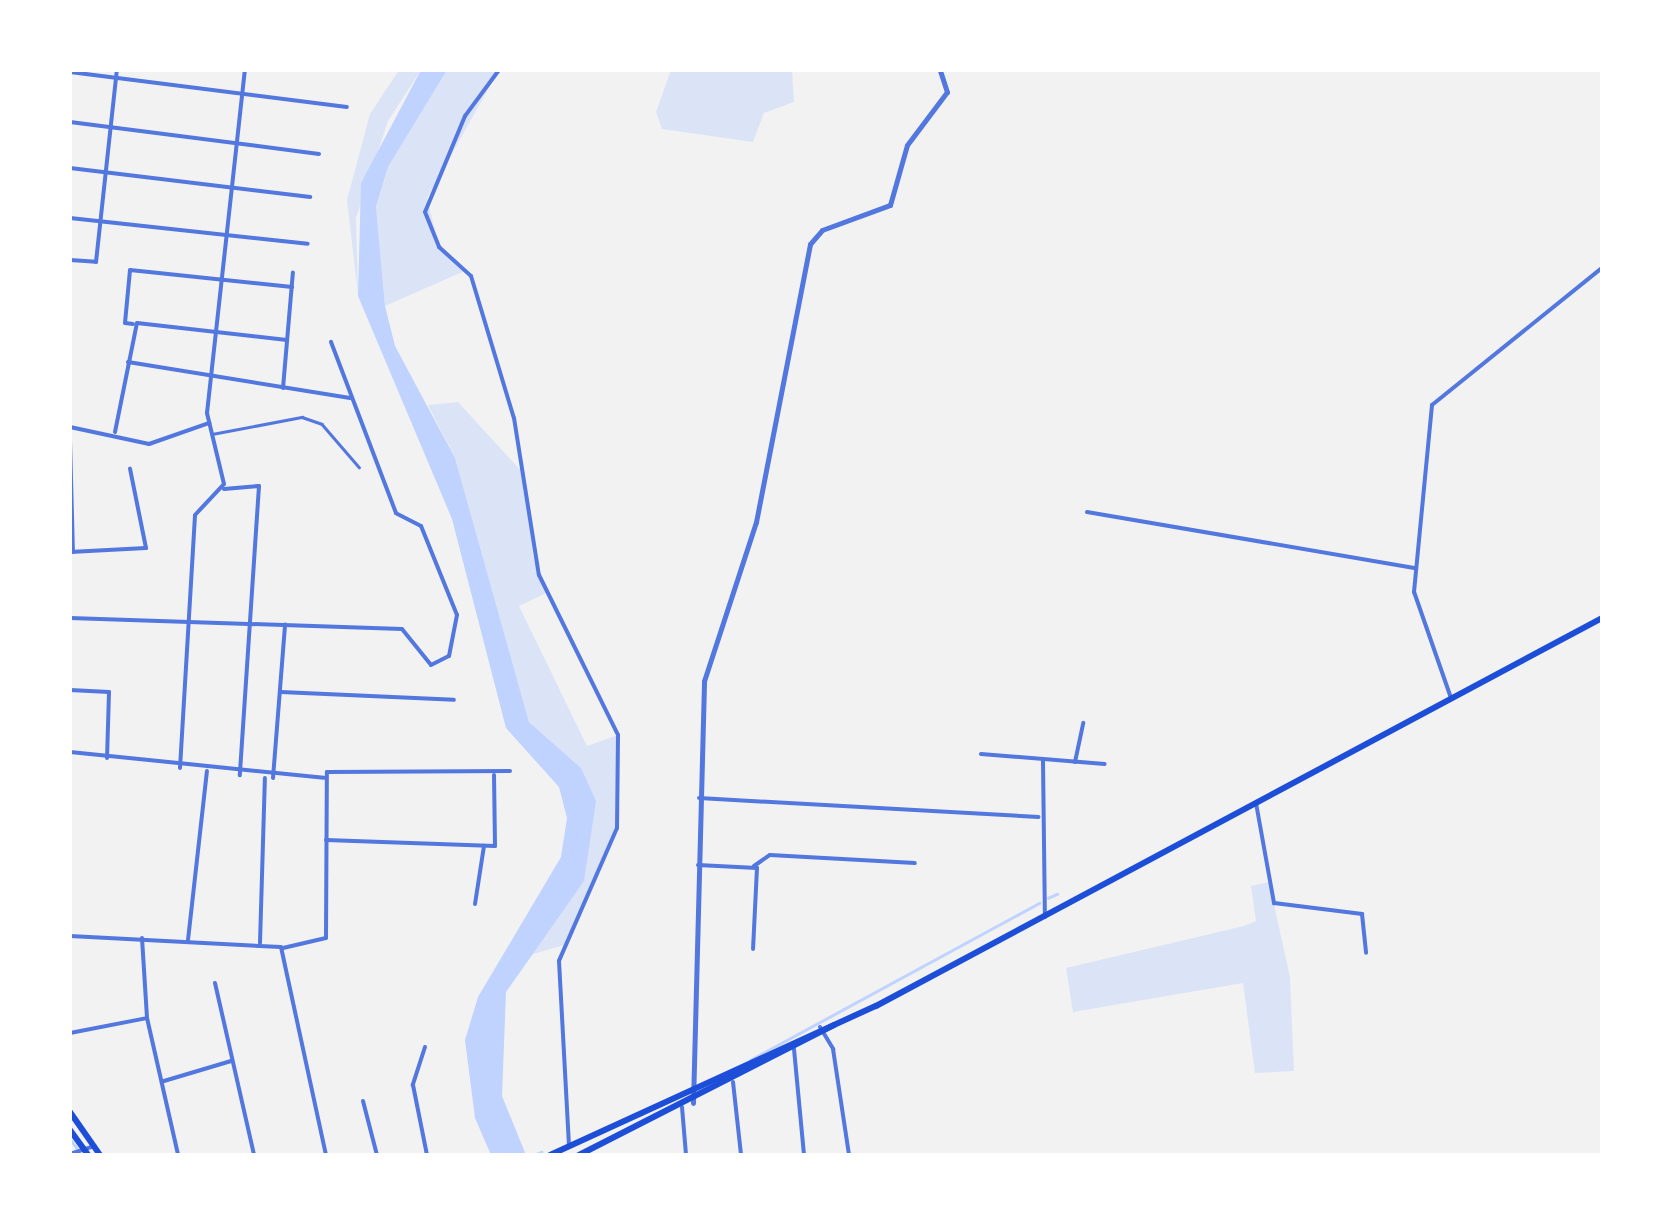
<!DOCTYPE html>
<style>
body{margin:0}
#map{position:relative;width:1672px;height:1225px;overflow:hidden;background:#f2f2f2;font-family:"Noto Serif",serif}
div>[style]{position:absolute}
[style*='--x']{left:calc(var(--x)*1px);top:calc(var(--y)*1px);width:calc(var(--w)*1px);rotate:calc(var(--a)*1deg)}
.green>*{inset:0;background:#dbe4f7}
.water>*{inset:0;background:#bfd3fe}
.stream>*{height:2.5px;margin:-1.25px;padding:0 1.25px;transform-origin:1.25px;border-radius:1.25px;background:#bfd3fe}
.pedestrian>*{height:2.5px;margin:-1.25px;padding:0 1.25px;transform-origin:1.25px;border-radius:1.25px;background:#5277de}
.minor>*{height:4px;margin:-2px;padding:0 2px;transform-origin:2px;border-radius:2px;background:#5277de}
.tertiary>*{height:5px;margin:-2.5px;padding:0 2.5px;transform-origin:2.5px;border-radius:2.5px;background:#5277de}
.primary>*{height:6px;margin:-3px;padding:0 3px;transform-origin:3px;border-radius:3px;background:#1d4ed8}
span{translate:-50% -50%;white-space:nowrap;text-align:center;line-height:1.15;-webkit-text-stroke:9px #fff;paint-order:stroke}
.frame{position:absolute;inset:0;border:72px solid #fff;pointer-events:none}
</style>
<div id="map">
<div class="green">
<div style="clip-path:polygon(399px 70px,421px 70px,388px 121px,356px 218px,358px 295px,347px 200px,370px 114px)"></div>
<div style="clip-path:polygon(447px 70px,499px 70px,427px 198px,439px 247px,467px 270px,385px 306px,376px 208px,388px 167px)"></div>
<div style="clip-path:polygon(671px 70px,792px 70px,794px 102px,764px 113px,753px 142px,662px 129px,656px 112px)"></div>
<div style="clip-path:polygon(458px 402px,525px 475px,533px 556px,548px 592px,519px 606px,587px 746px,618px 735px,617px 828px,564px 945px,530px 955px,584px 881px,581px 768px,529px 722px,455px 458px,428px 405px)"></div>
<div style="clip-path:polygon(1269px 882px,1290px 977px,1294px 1071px,1255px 1073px,1243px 983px,1073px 1012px,1066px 968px,1244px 926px,1256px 921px,1251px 886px)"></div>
</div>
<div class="water">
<div style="clip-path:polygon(421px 70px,447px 70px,388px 167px,376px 207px,385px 306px,395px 346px,455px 458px,529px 722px,581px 768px,596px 801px,584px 881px,506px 992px,502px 1096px,526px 1155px,491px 1155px,475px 1118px,465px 1040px,478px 997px,561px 857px,567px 818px,559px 787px,506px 728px,452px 519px,358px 296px,361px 183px)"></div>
</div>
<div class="stream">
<div style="--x:1048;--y:898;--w:10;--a:-24"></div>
<div style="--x:750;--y:1060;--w:329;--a:-28.5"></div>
<div style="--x:70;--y:1139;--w:11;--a:52"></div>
<div style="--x:534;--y:1155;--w:8;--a:-23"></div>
</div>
<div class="pedestrian">
<div style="--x:212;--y:434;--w:92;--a:-10.7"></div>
<div style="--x:302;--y:417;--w:21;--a:19"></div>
<div style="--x:322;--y:424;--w:57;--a:49.3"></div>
</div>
<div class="minor">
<div style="--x:499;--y:70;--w:57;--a:126.5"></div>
<div style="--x:465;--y:116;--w:104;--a:112.6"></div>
<div style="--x:425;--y:212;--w:38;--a:68"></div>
<div style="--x:439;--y:247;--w:43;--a:42.2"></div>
<div style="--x:471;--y:276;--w:148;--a:73.2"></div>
<div style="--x:514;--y:418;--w:159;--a:81"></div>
<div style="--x:539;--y:575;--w:178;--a:63.7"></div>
<div style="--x:618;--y:735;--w:93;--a:90.6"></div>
<div style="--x:617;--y:828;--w:145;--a:113.6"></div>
<div style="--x:559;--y:961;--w:186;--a:86.9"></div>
<div style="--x:70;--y:72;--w:279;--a:7.2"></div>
<div style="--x:70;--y:122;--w:251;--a:7.3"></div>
<div style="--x:70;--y:168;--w:242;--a:6.9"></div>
<div style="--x:70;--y:218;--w:239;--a:6.2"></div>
<div style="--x:70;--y:260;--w:26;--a:4"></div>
<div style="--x:96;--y:262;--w:193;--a:-83.8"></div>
<div style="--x:133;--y:324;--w:8;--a:-173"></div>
<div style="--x:125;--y:323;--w:53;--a:-84.6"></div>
<div style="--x:130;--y:270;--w:163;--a:6"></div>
<div style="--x:128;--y:362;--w:225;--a:9.2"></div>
<div style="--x:283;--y:388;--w:116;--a:-85.1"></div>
<div style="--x:70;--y:427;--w:81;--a:12.1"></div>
<div style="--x:149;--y:444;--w:64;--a:-19.3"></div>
<div style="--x:115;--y:432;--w:111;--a:-78.6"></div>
<div style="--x:137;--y:323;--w:151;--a:6.5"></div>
<div style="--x:70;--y:440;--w:112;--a:88.5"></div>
<div style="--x:224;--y:489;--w:35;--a:-5"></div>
<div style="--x:259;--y:486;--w:290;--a:93.8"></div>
<div style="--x:1087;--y:512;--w:332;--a:9.7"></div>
<div style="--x:70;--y:552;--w:76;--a:-3"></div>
<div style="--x:146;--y:548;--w:81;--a:-101.4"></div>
<div style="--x:70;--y:618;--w:332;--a:1.9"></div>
<div style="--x:402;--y:629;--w:46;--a:51.1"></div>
<div style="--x:431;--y:665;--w:20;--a:-27"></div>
<div style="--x:449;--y:656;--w:42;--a:-79"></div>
<div style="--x:457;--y:615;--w:96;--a:-112"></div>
<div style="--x:421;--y:526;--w:28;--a:-153"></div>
<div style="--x:396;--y:513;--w:183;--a:-110.8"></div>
<div style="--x:70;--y:690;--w:39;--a:3"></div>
<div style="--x:109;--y:692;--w:66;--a:91.7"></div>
<div style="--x:281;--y:692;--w:173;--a:2.6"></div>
<div style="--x:1451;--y:698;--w:112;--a:-109.2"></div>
<div style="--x:1414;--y:592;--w:188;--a:-84.5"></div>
<div style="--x:1432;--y:405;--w:218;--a:-38.9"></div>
<div style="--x:70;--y:752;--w:255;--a:5.8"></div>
<div style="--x:981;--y:754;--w:124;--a:4.6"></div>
<div style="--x:1043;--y:761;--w:156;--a:89.3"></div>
<div style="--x:1075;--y:762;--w:40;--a:-78"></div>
<div style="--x:180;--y:768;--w:253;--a:-86.6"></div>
<div style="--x:195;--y:515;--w:42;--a:-46.9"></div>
<div style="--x:224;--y:484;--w:73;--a:-103.5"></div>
<div style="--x:207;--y:413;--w:345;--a:-83.7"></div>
<div style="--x:273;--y:778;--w:154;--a:-85.5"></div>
<div style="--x:699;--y:798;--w:340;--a:3.2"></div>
<div style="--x:1256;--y:803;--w:102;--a:79.8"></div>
<div style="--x:1274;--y:903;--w:89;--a:7.1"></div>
<div style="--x:1362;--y:914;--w:39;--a:84"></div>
<div style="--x:326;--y:840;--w:169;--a:2"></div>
<div style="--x:495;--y:846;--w:71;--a:-90.8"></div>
<div style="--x:698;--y:865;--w:59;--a:2.9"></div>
<div style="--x:757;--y:868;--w:81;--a:92.8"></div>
<div style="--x:754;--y:866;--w:19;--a:-35"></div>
<div style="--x:770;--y:855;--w:145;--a:3.2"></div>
<div style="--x:475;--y:904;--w:59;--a:-81.2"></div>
<div style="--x:70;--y:936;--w:211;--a:3"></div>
<div style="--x:281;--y:947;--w:213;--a:77.8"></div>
<div style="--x:142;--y:938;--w:80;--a:86.4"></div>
<div style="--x:147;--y:1018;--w:140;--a:77.2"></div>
<div style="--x:188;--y:940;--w:170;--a:-83.6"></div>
<div style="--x:260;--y:943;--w:165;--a:-88.3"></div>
<div style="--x:283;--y:948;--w:44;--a:-13.1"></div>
<div style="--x:326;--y:938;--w:166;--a:-89.7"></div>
<div style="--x:327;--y:772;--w:183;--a:-0.3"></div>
<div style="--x:215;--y:983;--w:176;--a:77.2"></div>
<div style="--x:820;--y:1027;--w:26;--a:59"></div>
<div style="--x:833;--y:1049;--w:107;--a:81.4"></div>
<div style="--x:70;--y:1033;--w:78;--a:-11"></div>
<div style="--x:425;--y:1047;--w:40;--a:108"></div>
<div style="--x:413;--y:1085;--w:71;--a:78.7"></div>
<div style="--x:794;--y:1049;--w:106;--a:84.6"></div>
<div style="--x:164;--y:1081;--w:70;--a:-16.6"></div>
<div style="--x:733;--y:1082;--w:73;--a:83.7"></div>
<div style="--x:363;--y:1101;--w:56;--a:75.5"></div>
<div style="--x:682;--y:1107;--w:48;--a:85.2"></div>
<div style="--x:70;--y:1154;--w:26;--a:-18"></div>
</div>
<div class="tertiary">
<div style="--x:693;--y:1103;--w:422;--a:-88.5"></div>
<div style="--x:704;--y:681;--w:167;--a:-71.9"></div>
<div style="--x:756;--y:522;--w:283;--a:-79"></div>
<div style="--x:810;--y:244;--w:18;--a:-49"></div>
<div style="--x:822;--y:230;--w:72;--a:-20.2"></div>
<div style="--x:890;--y:205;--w:62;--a:-74.2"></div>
<div style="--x:907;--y:145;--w:66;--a:-53"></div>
<div style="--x:947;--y:92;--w:23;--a:-108"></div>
</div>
<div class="primary">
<div style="--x:70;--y:1112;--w:52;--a:55.1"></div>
<div style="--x:70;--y:1130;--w:31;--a:54"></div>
<div style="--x:550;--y:1155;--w:358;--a:-24.6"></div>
<div style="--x:876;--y:1006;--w:823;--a:-28.12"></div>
<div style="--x:579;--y:1155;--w:286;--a:-27"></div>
</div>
<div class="frame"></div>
</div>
